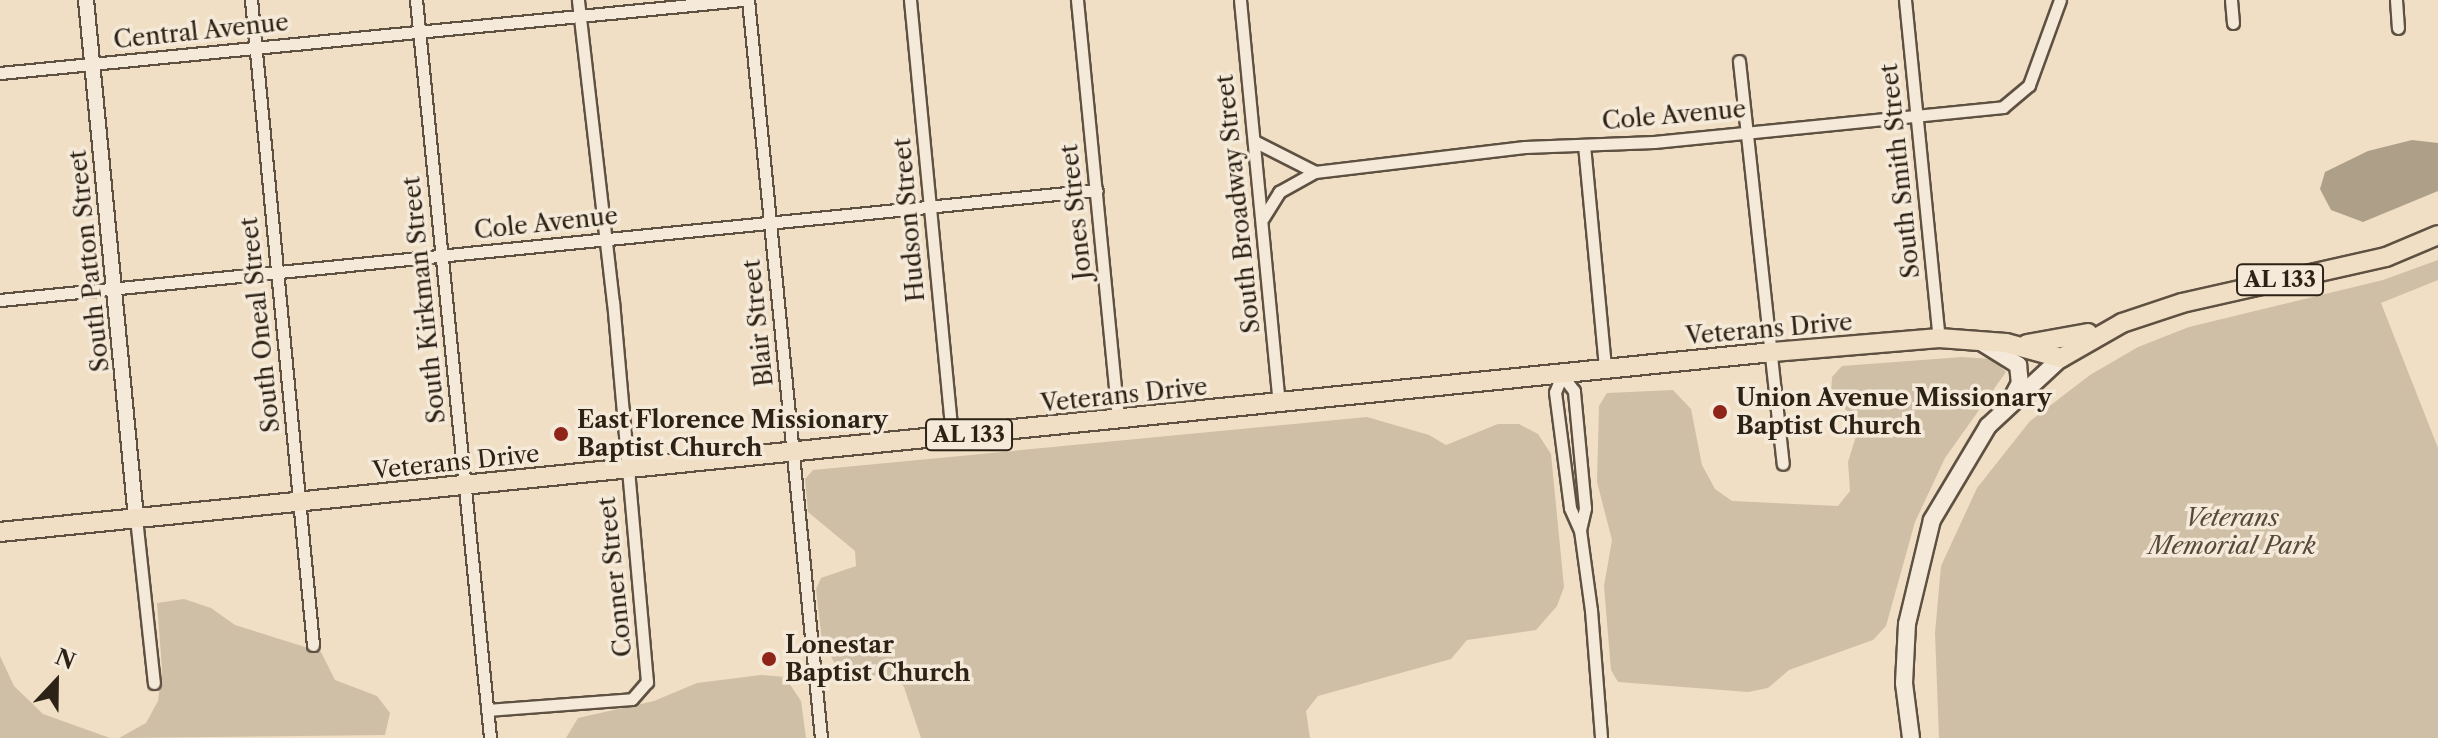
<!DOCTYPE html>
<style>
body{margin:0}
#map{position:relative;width:2438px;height:738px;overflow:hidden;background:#f0dfc4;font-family:"Libre Caslon Text",serif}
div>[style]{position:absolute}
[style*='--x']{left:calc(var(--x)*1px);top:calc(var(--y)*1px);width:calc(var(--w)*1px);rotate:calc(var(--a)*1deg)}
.green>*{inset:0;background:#cfbfa6}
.water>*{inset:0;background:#ae9f89}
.roads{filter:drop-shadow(2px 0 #5e5142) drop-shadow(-2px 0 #5e5142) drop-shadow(0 2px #5e5142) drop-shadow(0 -2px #5e5142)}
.minor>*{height:11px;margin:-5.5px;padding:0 5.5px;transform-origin:5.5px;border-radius:5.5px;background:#f5ead9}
.tertiary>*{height:14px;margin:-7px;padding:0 7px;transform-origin:7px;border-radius:7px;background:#f5ead9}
.secondary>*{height:16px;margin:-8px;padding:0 8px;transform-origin:8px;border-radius:8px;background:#f5ead9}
.primary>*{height:18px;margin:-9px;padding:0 9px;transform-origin:9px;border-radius:9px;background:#f0dfc4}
.dots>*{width:22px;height:22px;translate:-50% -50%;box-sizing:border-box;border:4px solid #f5ead9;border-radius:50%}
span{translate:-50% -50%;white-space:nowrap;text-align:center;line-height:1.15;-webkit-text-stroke:7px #f5ead9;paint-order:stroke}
.shield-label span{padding:2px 6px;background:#f5ead9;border:2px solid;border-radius:6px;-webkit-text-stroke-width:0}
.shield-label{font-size:22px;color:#2d2216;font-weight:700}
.street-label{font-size:24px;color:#2d2216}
.poi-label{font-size:24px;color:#2d2216;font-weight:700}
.left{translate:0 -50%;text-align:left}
.park-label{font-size:24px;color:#56493a;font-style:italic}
.north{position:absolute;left:16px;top:642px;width:80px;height:80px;-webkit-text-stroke:6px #f5ead9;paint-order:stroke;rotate:22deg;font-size:22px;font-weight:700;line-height:32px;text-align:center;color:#2d2216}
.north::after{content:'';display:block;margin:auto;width:28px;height:36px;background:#2d2216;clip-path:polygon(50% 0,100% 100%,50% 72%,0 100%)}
</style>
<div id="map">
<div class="green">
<div style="clip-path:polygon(2438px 260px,2438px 280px,2381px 303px,2438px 448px,2438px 738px,1939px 738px,1935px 633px,1941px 566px,1977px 488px,2030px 421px,2090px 375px,2138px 347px,2189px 327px,2383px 280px)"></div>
<div style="clip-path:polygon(1962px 357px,1992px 359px,2006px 372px,1945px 458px,1915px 522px,1886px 626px,1873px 640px,1789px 670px,1768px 688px,1748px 692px,1618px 682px,1611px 670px,1604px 586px,1612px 540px,1597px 482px,1599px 406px,1607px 393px,1673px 390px,1691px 409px,1702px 465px,1715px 489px,1732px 501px,1838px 506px,1850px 491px,1848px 462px,1857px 433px,1851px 415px,1831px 394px,1832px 377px,1842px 366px)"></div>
<div style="clip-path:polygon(1367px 417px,1429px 435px,1446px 445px,1498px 424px,1519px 424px,1538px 434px,1551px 454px,1564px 587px,1557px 606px,1536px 630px,1467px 640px,1451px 659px,1318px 696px,1306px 711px,1310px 738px,921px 738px,904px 687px,896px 676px,853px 675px,837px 667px,822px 641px,816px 589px,821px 578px,856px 566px,855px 551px,808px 512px,805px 479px,813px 470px)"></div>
<div style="clip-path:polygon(184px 599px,211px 608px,235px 625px,321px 652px,335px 680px,377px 696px,390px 713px,385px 735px,119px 738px,146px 723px,158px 701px,162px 669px,157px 603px)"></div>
<div style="clip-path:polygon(0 656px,14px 686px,43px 714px,110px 738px,0 738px)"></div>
<div style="clip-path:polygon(761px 675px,785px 677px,801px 701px,806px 738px,566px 738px,578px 718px,654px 701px,697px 683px)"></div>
</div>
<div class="water">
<div style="clip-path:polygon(2412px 140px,2438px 143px,2438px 191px,2363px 222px,2331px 210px,2320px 189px,2325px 172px,2368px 151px)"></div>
</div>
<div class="roads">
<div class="minor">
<div style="--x:251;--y:0;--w:648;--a:84.51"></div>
<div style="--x:416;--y:0;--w:742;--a:84.27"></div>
<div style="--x:748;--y:0;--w:742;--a:84.35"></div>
<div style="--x:910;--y:0;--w:438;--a:84.5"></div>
<div style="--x:1077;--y:0;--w:421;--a:84.4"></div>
<div style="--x:1240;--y:0;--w:405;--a:84.5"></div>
<div style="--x:1905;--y:0;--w:340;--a:84.3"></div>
<div style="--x:2231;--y:0;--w:23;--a:85"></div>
<div style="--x:2396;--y:0;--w:28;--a:86"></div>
<div style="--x:1739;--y:61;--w:405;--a:83.8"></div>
<div style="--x:0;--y:73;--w:746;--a:-5.62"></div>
<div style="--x:1254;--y:141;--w:68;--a:26.9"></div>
<div style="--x:1315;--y:172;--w:211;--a:-6.8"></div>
<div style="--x:1525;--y:147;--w:129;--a:-2.2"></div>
<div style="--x:1654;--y:142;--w:351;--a:-5.7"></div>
<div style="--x:2003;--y:107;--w:34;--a:-40"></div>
<div style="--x:2029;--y:85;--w:90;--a:-70"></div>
<div style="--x:1584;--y:145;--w:225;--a:84.6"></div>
<div style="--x:1263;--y:218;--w:31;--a:-58"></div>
<div style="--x:1279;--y:192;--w:41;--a:-29.1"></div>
<div style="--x:0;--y:300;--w:1102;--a:-5.73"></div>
<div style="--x:136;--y:518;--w:166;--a:83.8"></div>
<div style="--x:1580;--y:530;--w:23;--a:-77"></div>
<div style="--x:1585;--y:508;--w:118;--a:-95.4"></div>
<div style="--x:1574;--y:391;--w:20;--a:-127"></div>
<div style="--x:1562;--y:375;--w:18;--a:112"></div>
<div style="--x:1555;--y:392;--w:117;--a:82.6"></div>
<div style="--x:1570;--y:508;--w:24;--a:66"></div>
<div style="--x:1580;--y:530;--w:81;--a:82.2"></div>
<div style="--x:1591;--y:610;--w:128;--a:85.5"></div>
<div style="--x:487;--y:710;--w:145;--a:-4.3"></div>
<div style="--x:632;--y:699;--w:23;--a:-49"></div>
<div style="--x:647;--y:682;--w:381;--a:-95.1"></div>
<div style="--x:613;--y:303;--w:305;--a:-96.6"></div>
</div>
<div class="tertiary">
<div style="--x:86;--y:0;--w:520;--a:84.49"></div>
</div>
<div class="secondary">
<div style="--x:1981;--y:342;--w:44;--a:31.9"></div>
<div style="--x:2018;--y:365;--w:18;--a:84"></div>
<div style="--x:2020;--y:383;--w:15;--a:118"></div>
<div style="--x:1911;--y:738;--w:55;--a:-97.3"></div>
<div style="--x:1904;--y:683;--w:59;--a:-87.1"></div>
<div style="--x:1907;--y:624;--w:107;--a:-76.5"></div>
<div style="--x:1932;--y:520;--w:109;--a:-59.2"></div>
<div style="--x:1988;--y:426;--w:100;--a:-43"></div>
</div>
<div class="primary">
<div style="--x:2027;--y:344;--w:62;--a:-10.2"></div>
<div style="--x:0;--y:532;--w:1782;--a:-5.8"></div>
<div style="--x:1773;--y:352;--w:167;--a:-4.8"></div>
<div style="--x:1939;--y:338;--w:67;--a:4.3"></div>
<div style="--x:2006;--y:343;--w:57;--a:15.3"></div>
<div style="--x:2061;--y:358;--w:70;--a:-29.8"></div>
<div style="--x:2122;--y:323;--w:63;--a:-18.4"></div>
<div style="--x:2182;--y:303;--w:209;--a:-12.7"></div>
<div style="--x:2386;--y:257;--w:56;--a:-22.9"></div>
</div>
</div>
<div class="dots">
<div style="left:1720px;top:412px;background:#8f2418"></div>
<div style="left:561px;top:434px;background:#8f2418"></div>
<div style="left:769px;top:659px;background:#8f2418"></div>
</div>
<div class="shield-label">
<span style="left:2280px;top:280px">AL 133</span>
<span style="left:969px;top:435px">AL 133</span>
</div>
<div class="street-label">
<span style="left:201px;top:31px;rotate:-6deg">Central Avenue</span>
<span style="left:1674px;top:115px;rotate:-5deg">Cole Avenue</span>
<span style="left:1900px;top:171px;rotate:-96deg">South Smith Street</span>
<span style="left:1238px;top:204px;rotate:-96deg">South Broadway Street</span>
<span style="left:1076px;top:212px;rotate:-96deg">Jones Street</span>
<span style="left:909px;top:220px;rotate:-95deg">Hudson Street</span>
<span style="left:546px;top:223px;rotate:-6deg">Cole Avenue</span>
<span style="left:89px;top:261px;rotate:-96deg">South Patton Street</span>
<span style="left:424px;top:300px;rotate:-96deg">South Kirkman Street</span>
<span style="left:758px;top:323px;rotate:-96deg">Blair Street</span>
<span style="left:260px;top:325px;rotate:-96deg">South Oneal Street</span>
<span style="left:1769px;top:329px;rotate:-5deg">Veterans Drive</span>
<span style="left:1124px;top:395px;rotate:-6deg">Veterans Drive</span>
<span style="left:456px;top:462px;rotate:-6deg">Veterans Drive</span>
<span style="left:615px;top:577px;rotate:-96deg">Conner Street</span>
</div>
<div class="poi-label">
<span class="left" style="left:1736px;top:412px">Union Avenue Missionary<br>Baptist Church</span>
<span class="left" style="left:577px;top:434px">East Florence Missionary<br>Baptist Church</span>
<span class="left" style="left:785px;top:659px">Lonestar<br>Baptist Church</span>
</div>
<div class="park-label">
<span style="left:2232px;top:532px">Veterans<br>Memorial Park</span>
</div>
<div class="north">N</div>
</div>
